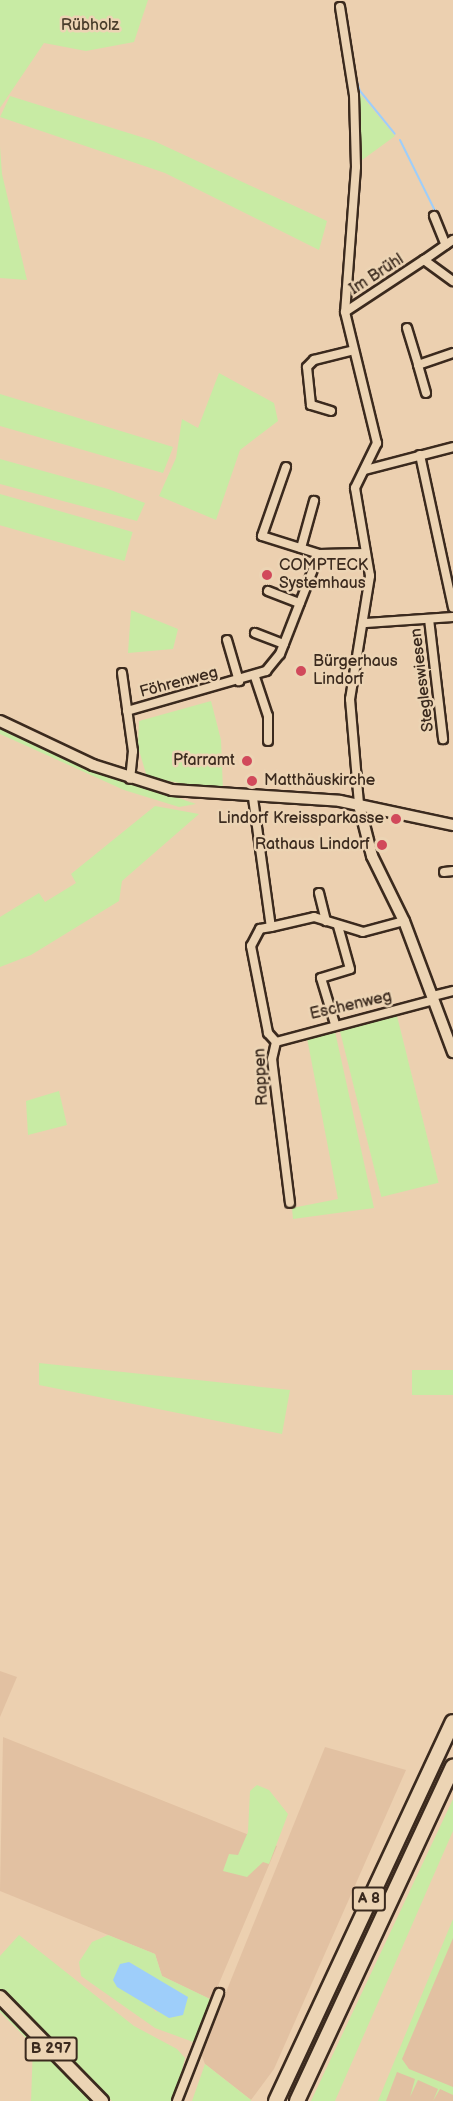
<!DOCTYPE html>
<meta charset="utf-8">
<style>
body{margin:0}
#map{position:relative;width:453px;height:2101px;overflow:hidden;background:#ecd0b0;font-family:"Balsamiq Sans",sans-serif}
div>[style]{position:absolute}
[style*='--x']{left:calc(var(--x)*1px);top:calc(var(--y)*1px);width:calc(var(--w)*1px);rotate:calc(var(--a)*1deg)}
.built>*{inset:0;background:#e2c1a2}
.green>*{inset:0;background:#c8eba4;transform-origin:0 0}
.water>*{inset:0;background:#9ecefa}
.stream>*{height:2px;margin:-1px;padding:0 1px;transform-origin:1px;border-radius:1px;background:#9ecefa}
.roads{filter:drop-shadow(2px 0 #3b2a1e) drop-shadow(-2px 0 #3b2a1e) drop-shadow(0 2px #3b2a1e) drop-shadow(0 -2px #3b2a1e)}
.street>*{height:8px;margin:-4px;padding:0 4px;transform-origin:4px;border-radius:4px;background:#ecd4b4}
.secondary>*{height:10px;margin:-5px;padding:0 5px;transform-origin:5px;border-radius:5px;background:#ecd4b4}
.primary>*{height:12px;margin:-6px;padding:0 6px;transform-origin:6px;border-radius:6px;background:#ecd4b4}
.highway>*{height:14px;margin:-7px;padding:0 7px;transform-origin:7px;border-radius:7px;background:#ecd4b4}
.dots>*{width:16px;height:16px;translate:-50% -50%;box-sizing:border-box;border:3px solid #ecd4b4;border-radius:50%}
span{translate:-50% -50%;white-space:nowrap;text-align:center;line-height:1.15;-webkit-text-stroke:5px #ecd4b4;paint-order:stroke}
.shield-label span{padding:2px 4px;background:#ecd4b4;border:2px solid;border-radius:4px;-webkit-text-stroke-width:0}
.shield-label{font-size:15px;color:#3b2a1e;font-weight:700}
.park-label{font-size:16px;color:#493d2b}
.street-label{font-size:16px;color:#3b2a1e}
.poi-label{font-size:16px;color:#3b2a1e}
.left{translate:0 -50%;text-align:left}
.right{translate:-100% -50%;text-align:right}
</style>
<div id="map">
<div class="built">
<div style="clip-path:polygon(0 1671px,17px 1677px,0 1717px)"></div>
<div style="clip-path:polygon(3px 1737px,277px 1846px,212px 2000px,162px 1976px,155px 1954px,0 1891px)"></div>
<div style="clip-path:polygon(325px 1747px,406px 1770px,274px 2069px,251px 2100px,205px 2064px,201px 2054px)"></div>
<div style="clip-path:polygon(453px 1931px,453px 2101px,383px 2101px,397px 2064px)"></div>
</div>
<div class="green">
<div style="clip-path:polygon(0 0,148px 0,134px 42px,86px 51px,44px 43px,0 108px)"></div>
<div style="clip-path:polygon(356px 89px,395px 136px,358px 163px)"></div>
<div style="clip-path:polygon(10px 96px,154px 141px,327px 221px,319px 250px,165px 173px,0 117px)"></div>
<div style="clip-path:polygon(0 146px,2px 174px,27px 280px,0 278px)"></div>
<div style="clip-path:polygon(219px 373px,274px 403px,278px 421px,240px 450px,216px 520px,159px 496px,176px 458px,182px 419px,198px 428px)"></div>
<div style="clip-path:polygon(0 394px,173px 447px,169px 458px,163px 473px,0 426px)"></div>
<div style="clip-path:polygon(0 459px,108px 489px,145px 503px,137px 521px,0 484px)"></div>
<div style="left:0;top:494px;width:138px;height:30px;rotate:16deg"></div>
<div style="clip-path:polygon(131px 610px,178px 629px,173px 649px,128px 653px)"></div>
<div style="clip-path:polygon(211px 701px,221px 740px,223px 791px,147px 777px,138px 747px,139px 721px)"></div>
<div style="clip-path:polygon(0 725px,94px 769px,196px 804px,179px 807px,124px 790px,0 734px)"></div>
<div style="clip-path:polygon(155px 806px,199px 814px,122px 881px,119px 901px,31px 955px,0 967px,0 917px,39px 893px,45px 902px,76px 883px,71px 874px)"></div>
<div style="left:396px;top:1012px;width:176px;height:59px;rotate:76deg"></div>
<div style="clip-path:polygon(334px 1027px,374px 1208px,293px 1219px,292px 1208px,338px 1199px,306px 1033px)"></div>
<div style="clip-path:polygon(59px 1091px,67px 1125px,28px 1135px,26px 1101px)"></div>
<div style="clip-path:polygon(39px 1363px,290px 1390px,282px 1434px,39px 1385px)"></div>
<div style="left:453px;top:1370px;width:25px;height:41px;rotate:90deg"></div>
<div style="clip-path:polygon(257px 1785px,269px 1790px,288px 1814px,269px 1864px,263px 1862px,247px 1877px,223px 1871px,229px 1854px,238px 1855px,248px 1832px,250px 1791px)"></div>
<div style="clip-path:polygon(453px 1799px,453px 1831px,335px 2101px,311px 2101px)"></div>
<div style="clip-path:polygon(453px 1919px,453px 1938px,402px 2059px,409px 2069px,453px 2087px,453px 2095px,440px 2089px,433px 2101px,438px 2089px,418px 2080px,410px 2097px,415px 2079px,397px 2072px,386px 2101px,378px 2101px)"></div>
<div style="clip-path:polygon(19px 1935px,134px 2026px,177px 2049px,185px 2058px,174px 2101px,112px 2101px,0 1990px,0 1956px)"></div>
<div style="clip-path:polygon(evenodd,108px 1935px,155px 1954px,162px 1976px,212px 2000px,196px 2043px,155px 2028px,81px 1976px,79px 1962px,92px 1942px,108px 1935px,129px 1962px,155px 1981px,179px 1992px,156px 2012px,117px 1972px,129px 1962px)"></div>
<div style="clip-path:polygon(0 2004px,93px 2101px,31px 2101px,33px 2045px,0 2012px)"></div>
<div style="clip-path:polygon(205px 2064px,251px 2100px,251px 2101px,192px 2101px)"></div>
</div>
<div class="water">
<div style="clip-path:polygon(129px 1962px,188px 1997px,183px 2015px,169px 2018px,117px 1987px,113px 1980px,120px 1964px)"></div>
</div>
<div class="stream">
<div style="--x:355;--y:75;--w:17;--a:73"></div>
<div style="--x:360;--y:91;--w:55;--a:50.9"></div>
<div style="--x:400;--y:140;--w:84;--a:63.7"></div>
<div style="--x:441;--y:223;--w:14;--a:65"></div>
</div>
<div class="roads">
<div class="street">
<div style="--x:340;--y:7;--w:89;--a:81"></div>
<div style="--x:354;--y:95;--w:72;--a:88.4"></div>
<div style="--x:356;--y:167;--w:145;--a:94.3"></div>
<div style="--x:345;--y:312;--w:135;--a:76.3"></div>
<div style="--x:377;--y:443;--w:50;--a:116.1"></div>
<div style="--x:355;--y:488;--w:89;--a:80.3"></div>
<div style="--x:370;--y:576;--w:125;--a:99.2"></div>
<div style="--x:350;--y:699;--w:106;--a:85.1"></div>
<div style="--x:434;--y:216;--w:31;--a:68"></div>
<div style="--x:424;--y:260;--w:35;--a:-35"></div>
<div style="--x:345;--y:312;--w:95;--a:-33.4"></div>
<div style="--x:424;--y:260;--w:36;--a:36"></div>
<div style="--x:407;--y:328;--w:39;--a:73"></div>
<div style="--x:418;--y:365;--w:37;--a:-19"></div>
<div style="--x:418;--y:365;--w:29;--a:74"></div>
<div style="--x:331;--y:411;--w:21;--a:-163"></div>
<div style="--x:311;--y:405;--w:38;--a:-96"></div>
<div style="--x:307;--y:367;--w:10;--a:-45"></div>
<div style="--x:314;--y:360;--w:38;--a:-14"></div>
<div style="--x:420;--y:455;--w:156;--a:77.8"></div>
<div style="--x:286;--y:467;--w:73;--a:109.2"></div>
<div style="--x:262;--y:536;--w:60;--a:17.5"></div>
<div style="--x:319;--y:554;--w:47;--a:-1.2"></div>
<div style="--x:365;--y:470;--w:91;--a:-14.6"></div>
<div style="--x:301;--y:548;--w:49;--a:-74.5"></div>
<div style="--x:268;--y:591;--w:34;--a:21"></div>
<div style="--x:429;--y:619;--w:121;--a:83.3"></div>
<div style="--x:366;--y:623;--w:87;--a:-3.9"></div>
<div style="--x:255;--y:633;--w:31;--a:21"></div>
<div style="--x:227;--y:640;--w:43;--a:73.7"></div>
<div style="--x:122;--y:673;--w:79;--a:82"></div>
<div style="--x:133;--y:751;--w:28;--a:96"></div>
<div style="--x:255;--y:677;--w:41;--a:71.6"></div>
<div style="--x:268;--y:716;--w:25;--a:90"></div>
<div style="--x:127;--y:711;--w:145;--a:-16.1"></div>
<div style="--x:266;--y:671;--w:22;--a:-51"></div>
<div style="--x:280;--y:654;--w:107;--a:-68.7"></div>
<div style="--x:253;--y:798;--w:130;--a:82.1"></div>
<div style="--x:271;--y:927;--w:44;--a:-13.1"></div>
<div style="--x:314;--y:917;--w:51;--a:17"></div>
<div style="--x:363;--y:932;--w:42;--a:-15"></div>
<div style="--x:444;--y:872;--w:9;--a:-6"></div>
<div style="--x:319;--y:893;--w:29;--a:76"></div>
<div style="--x:271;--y:927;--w:11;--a:170"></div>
<div style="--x:260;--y:929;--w:19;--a:118"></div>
<div style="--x:251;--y:946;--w:89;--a:78.9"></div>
<div style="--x:268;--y:1033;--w:12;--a:48"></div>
<div style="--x:433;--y:996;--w:21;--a:-14"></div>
<div style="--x:335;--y:1024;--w:48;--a:-106.9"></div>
<div style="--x:321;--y:978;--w:30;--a:-17"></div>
<div style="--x:350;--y:969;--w:45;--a:-105.6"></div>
<div style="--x:276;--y:1042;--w:163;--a:-14.9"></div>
<div style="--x:276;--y:1042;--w:17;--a:103"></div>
<div style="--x:272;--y:1059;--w:145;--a:82.9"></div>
<div style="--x:177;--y:2101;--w:116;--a:-68.7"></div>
</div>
<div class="secondary">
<div style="--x:0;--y:721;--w:103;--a:25.3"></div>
<div style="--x:93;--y:765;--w:83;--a:17.6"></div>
<div style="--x:172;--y:790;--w:168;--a:3.7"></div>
<div style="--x:340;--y:801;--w:116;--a:12"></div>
<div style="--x:359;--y:805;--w:53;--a:75.7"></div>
<div style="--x:372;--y:856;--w:72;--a:63.8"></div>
<div style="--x:404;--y:921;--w:140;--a:69.5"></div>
</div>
<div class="primary">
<div style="--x:0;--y:1997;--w:146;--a:45.6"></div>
</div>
<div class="highway">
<div style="--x:276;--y:2101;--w:418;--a:-65"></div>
<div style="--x:297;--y:2101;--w:369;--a:-65"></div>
</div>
</div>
<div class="dots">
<div style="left:267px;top:575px;background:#d1495b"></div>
<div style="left:301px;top:671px;background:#d1495b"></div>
<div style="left:247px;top:761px;background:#d1495b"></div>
<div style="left:252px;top:781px;background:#d1495b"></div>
<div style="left:396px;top:819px;background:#d1495b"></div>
<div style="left:382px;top:845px;background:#d1495b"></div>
</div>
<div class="shield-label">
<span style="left:369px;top:1899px">A 8</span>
<span style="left:51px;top:2049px">B 297</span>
</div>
<div class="park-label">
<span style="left:90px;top:26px">Rübholz</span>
</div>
<div class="street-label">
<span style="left:377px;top:275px;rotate:-33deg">Im Brühl</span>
<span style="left:423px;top:680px;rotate:-97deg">Stegleswiesen</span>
<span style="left:179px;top:683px;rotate:-15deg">Föhrenweg</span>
<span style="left:351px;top:1006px;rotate:-13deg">Eschenweg</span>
<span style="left:262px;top:1077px;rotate:-93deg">Rappen</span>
</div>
<div class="poi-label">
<span class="left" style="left:279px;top:575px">COMPTECK<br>Systemhaus</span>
<span class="left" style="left:313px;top:671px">Bürgerhaus<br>Lindorf</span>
<span class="right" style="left:235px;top:761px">Pfarramt</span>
<span class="left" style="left:264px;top:781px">Matthäuskirche</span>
<span class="right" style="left:384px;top:819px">Lindorf Kreissparkasse</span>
<span class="right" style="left:370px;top:845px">Rathaus Lindorf</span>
</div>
</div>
